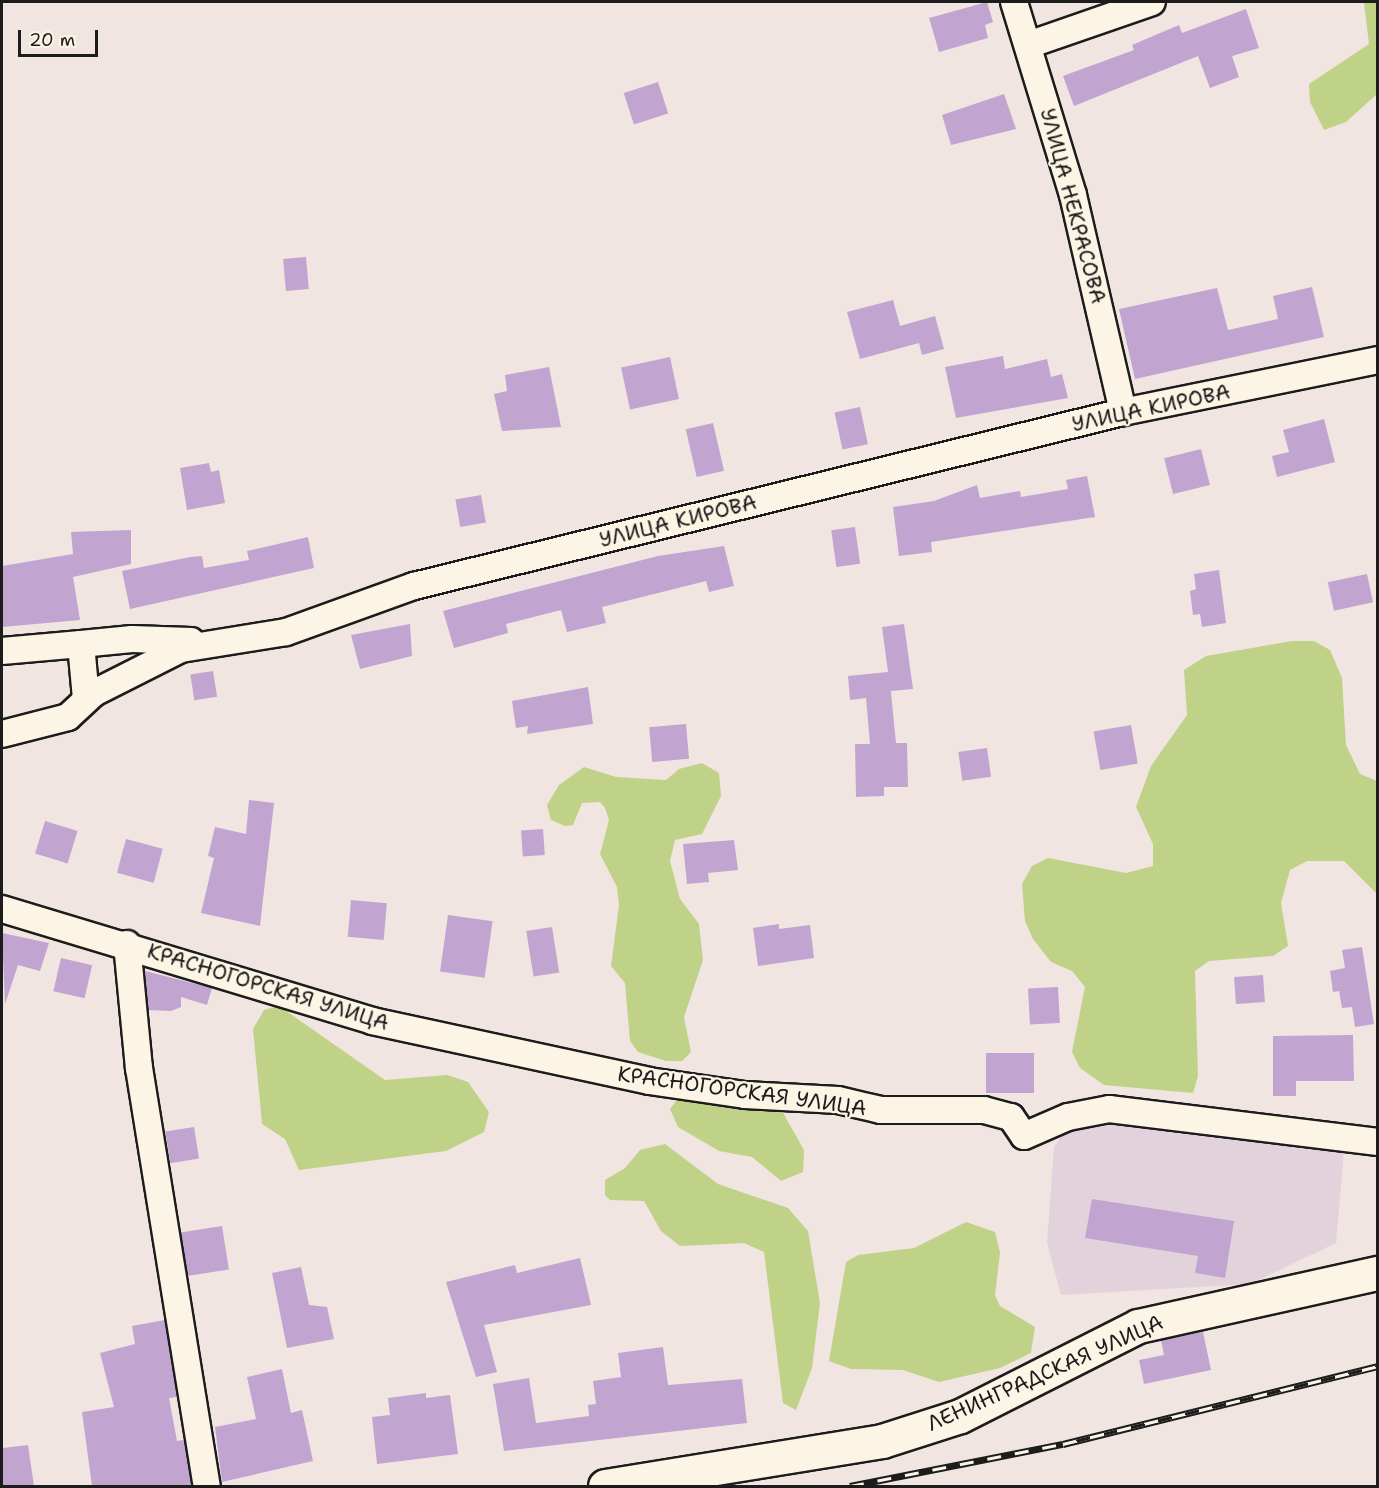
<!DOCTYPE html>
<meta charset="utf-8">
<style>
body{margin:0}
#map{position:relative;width:1379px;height:1488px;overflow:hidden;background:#f0e5e1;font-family:"Shantell Sans",sans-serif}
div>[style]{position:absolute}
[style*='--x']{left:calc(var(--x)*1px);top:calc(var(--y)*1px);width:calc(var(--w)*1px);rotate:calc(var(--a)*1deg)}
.built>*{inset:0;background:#e2d2dc}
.green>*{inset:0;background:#c0d287}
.building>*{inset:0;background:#c2a4d1;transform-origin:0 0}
.roads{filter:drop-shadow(2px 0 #1c1c1c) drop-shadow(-2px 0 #1c1c1c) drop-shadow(0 2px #1c1c1c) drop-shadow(0 -2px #1c1c1c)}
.minor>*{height:26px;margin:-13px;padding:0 13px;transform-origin:13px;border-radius:13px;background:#fcf5e5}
.secondary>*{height:33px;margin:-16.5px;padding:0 16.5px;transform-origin:16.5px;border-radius:16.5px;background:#fcf5e5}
.rail>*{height:7px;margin-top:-3.5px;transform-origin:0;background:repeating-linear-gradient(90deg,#fcf5e5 0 14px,#1c1c1c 0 28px);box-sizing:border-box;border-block:2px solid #1c1c1c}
span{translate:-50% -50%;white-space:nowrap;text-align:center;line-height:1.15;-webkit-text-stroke:4.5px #fcf5e5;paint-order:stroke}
.street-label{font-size:21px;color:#1c1c1c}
.frame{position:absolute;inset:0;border:3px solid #1c1c1c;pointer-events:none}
.scale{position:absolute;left:18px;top:30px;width:80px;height:27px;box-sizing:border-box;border:3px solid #1c1c1c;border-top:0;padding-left:8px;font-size:18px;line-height:21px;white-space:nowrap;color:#1c1c1c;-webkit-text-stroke:4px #fcf5e5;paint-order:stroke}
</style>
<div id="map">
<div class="built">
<div style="clip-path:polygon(1092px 1121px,1344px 1150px,1336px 1243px,1250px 1284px,1061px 1295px,1047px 1243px,1054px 1147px,1066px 1130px)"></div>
</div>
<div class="green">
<div style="clip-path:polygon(1364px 2px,1377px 2px,1377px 94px,1346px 122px,1324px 130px,1310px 102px,1309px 84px,1369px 44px)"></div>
<div style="clip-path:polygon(1292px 641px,1314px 641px,1330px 650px,1342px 678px,1346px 745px,1360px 774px,1377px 781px,1377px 894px,1344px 861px,1307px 861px,1290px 870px,1281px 903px,1288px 946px,1273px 956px,1209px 961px,1195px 971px,1198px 1076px,1193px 1093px,1104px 1085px,1080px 1068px,1072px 1052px,1085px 987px,1072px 971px,1051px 962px,1033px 939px,1025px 921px,1022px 884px,1032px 866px,1048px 858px,1126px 873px,1153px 866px,1153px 844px,1136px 807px,1151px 766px,1187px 715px,1184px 670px,1206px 656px)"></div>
<div style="clip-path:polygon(702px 763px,719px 773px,721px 796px,702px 834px,675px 840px,670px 861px,680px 899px,699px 924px,703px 960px,684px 1017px,691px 1052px,682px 1061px,666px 1061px,638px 1052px,630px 1041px,625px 983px,611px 966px,619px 905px,617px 887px,600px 854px,609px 820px,605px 808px,600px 802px,582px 803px,573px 825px,565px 826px,551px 820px,547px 805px,559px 785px,584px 767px,616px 777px,666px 780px,679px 769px)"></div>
<div style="clip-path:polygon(279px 1006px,385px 1080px,447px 1075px,468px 1082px,489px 1112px,484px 1132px,446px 1151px,299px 1170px,285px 1139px,262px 1124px,253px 1029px,264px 1010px)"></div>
<div style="clip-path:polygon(694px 1098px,782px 1111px,804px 1150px,803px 1172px,781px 1181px,752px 1157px,719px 1151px,678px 1127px,670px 1109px,676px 1101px)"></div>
<div style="clip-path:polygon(665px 1144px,718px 1184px,788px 1208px,808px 1231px,820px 1303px,812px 1368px,796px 1410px,783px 1403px,764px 1252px,744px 1243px,680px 1246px,661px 1231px,644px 1201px,610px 1200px,605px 1195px,605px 1180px,625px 1168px,640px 1150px)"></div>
<div style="clip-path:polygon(966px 1222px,995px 1232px,1000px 1253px,995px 1295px,1000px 1306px,1035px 1327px,1031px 1353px,1000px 1368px,939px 1382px,903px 1370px,851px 1369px,829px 1361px,846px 1262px,858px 1255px,914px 1248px)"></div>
</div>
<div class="building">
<div style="clip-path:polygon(987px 2px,993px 22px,985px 25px,988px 38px,939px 52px,929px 18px)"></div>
<div style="clip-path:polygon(1246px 9px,1259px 48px,1232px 56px,1239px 77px,1210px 88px,1198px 56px,1074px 106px,1063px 76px,1134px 50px,1132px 45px,1179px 25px,1182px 33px)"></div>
<div style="left:658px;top:82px;width:33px;height:36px;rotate:72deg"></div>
<div style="clip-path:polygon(1004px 94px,1016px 129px,951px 145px,942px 115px)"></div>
<div style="left:306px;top:257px;width:32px;height:23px;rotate:85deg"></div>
<div style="clip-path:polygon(1312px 287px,1324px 337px,1135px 379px,1119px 309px,1217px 288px,1228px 330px,1278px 319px,1273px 296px)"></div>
<div style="clip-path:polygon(893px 300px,900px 326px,935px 316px,944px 349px,922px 355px,919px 343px,860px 359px,847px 312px)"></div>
<div style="clip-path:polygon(1003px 356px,1005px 369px,1047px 359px,1051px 377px,1062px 374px,1068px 398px,956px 418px,945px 367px)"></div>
<div style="left:670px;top:357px;width:43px;height:50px;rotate:78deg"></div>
<div style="clip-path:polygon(549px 367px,561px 427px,502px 431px,494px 394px,507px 391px,505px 375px)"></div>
<div style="left:860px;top:407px;width:38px;height:26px;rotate:78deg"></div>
<div style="clip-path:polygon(1324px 419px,1335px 462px,1277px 477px,1272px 456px,1289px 452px,1283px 430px)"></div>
<div style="left:713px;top:423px;width:49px;height:28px;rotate:77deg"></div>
<div style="left:1201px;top:449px;width:37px;height:38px;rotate:76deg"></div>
<div style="clip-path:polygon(209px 463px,211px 472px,219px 470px,225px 503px,187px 510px,180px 468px)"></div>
<div style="clip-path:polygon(1087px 476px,1095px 517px,931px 542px,932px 552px,899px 556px,893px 507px,934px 501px,977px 485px,980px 498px,1020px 491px,1021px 497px,1068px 489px,1066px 480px)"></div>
<div style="left:481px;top:495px;width:28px;height:26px;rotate:80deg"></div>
<div style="left:855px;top:527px;width:37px;height:24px;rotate:82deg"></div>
<div style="clip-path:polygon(131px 530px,131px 564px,73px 577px,80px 620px,2px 627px,2px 566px,73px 554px,71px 532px)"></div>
<div style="clip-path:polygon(308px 537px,314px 568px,130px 609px,122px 571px,190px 557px,202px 556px,204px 568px,249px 560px,247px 551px)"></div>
<div style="clip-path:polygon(724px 546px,734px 586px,709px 592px,706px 581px,602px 607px,606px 623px,567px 632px,561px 610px,506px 624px,508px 633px,454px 648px,443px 611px,658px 556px)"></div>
<div style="clip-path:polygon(1219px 570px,1226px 623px,1202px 627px,1200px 614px,1193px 615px,1190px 591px,1196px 589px,1194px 574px)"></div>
<div style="left:1367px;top:574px;width:29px;height:40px;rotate:78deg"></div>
<div style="clip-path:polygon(410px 624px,412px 656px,360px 669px,351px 635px)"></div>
<div style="clip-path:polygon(904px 624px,913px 689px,891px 691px,890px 683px,896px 743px,907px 743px,908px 787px,884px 787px,884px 796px,856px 797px,855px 744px,870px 744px,866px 698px,850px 700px,848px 676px,888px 672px,882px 627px)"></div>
<div style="left:213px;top:671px;width:26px;height:23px;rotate:81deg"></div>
<div style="clip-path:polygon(588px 687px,593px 724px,527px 734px,528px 726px,516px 728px,512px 701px)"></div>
<div style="left:686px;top:724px;width:35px;height:37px;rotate:85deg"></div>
<div style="left:1131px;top:725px;width:39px;height:38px;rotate:80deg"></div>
<div style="left:987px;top:748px;width:29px;height:29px;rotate:82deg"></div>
<div style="clip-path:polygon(249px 800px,274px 803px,260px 926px,201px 913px,214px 858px,208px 856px,215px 827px,246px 834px)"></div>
<div style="left:45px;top:821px;width:34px;height:34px;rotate:17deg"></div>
<div style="left:543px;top:829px;width:26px;height:22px;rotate:86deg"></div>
<div style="left:126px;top:839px;width:38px;height:35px;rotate:15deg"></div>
<div style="clip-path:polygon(734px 840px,738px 870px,708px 873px,709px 882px,687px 884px,683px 844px)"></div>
<div style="left:351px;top:900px;width:36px;height:37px;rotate:5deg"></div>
<div style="left:448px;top:915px;width:45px;height:57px;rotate:8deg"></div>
<div style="clip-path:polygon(779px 924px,779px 929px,810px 925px,814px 958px,758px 966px,753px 928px)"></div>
<div style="left:552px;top:927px;width:46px;height:26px;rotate:81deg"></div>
<div style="clip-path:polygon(2px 933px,49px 943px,40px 971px,18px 965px,5px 1004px)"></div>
<div style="clip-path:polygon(1362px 947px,1374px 1024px,1355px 1027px,1352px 1007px,1342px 1008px,1339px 991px,1333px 992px,1330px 971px,1345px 968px,1342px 950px)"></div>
<div style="left:61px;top:958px;width:32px;height:34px;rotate:13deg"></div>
<div style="clip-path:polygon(145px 971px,212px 988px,207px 1005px,181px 997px,181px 1007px,171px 1011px,148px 1010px)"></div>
<div style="left:1263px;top:975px;width:27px;height:29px;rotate:86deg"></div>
<div style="left:1058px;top:987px;width:36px;height:30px;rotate:87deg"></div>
<div style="clip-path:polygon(1353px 1035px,1354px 1081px,1296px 1081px,1296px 1096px,1273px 1096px,1273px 1036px)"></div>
<div style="left:986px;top:1053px;width:48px;height:40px"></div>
<div style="left:194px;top:1127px;width:32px;height:29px;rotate:81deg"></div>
<div style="clip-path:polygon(1092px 1199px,1234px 1221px,1225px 1278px,1195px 1273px,1198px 1256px,1085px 1238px)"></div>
<div style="left:222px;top:1226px;width:44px;height:42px;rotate:81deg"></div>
<div style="clip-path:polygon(580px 1258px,591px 1305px,484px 1325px,497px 1372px,476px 1377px,446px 1282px,515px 1265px,517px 1273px)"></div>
<div style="clip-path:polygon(301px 1267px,309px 1305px,327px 1307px,334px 1339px,287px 1348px,272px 1273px)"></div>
<div style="clip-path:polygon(165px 1320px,177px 1397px,169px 1398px,177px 1441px,184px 1440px,192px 1486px,92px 1486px,82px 1412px,114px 1407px,100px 1353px,135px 1344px,132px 1326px)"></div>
<div style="clip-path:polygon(1203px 1332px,1211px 1370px,1144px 1384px,1139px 1360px,1164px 1355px,1161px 1340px)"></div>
<div style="clip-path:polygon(663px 1347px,668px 1385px,742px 1379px,747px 1423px,504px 1451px,493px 1384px,529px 1378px,536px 1423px,589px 1416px,588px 1405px,596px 1404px,593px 1381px,621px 1377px,618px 1353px)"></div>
<div style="clip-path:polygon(282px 1369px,291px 1413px,302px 1410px,313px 1461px,222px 1482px,215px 1427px,256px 1419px,247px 1377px)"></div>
<div style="clip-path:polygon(426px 1393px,426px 1398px,450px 1395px,458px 1454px,377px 1464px,372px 1417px,390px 1415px,388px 1398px)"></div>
<div style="clip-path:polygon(28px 1445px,34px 1486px,2px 1486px,3px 1448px)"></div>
</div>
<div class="roads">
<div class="minor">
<div style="--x:1014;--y:2;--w:202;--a:73"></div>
<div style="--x:1073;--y:195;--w:223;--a:77"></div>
<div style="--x:1028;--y:45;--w:131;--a:-19.1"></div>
<div style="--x:81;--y:644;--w:51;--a:-5.6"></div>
<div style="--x:132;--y:639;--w:59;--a:1.9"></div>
<div style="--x:2;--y:651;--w:79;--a:-5.1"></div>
<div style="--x:81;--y:644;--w:55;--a:84.8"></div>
<div style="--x:2;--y:734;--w:68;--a:-14.4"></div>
<div style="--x:68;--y:717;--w:35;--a:-43"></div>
<div style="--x:94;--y:693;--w:97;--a:-26.8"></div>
<div style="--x:181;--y:649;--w:106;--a:-9.2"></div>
<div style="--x:286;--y:632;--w:136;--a:-19.8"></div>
<div style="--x:414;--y:586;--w:730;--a:-13.79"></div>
<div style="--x:1123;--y:412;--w:260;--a:-11.5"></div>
<div style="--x:2;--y:909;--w:387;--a:16.8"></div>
<div style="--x:372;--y:1021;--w:283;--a:12.2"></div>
<div style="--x:649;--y:1081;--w:97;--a:8.3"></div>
<div style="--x:745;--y:1095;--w:93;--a:3.1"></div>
<div style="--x:838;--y:1100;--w:44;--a:13.1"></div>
<div style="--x:881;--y:1110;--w:103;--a:0"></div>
<div style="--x:984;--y:1110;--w:28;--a:15"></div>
<div style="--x:1011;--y:1117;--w:23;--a:56"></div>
<div style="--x:1024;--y:1136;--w:48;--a:-23.4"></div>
<div style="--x:1068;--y:1117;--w:42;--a:-11"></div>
<div style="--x:1109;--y:1109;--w:271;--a:7"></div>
<div style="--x:127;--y:944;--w:125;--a:84.5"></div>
<div style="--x:139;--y:1068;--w:423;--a:80.8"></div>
</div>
<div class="secondary">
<div style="--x:605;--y:1486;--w:281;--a:-9.2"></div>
<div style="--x:882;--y:1441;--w:82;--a:-17.8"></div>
<div style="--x:960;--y:1416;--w:199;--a:-26.8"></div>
<div style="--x:1138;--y:1326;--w:246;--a:-12.5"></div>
</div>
</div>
<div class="rail">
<div style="--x:850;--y:1486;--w:217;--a:-11.2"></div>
<div style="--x:1063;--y:1444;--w:325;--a:-13.9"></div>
</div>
<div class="street-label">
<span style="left:1073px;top:206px;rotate:75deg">УЛИЦА НЕКРАСОВА</span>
<span style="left:1151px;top:408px;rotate:-12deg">УЛИЦА КИРОВА</span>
<span style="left:678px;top:521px;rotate:-14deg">УЛИЦА КИРОВА</span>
<span style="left:268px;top:987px;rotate:17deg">КРАСНОГОРСКАЯ УЛИЦА</span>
<span style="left:742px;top:1091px;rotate:8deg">КРАСНОГОРСКАЯ УЛИЦА</span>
<span style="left:1045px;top:1373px;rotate:-24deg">ЛЕНИНГРАДСКАЯ УЛИЦА</span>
</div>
<div class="frame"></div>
<div class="scale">20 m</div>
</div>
